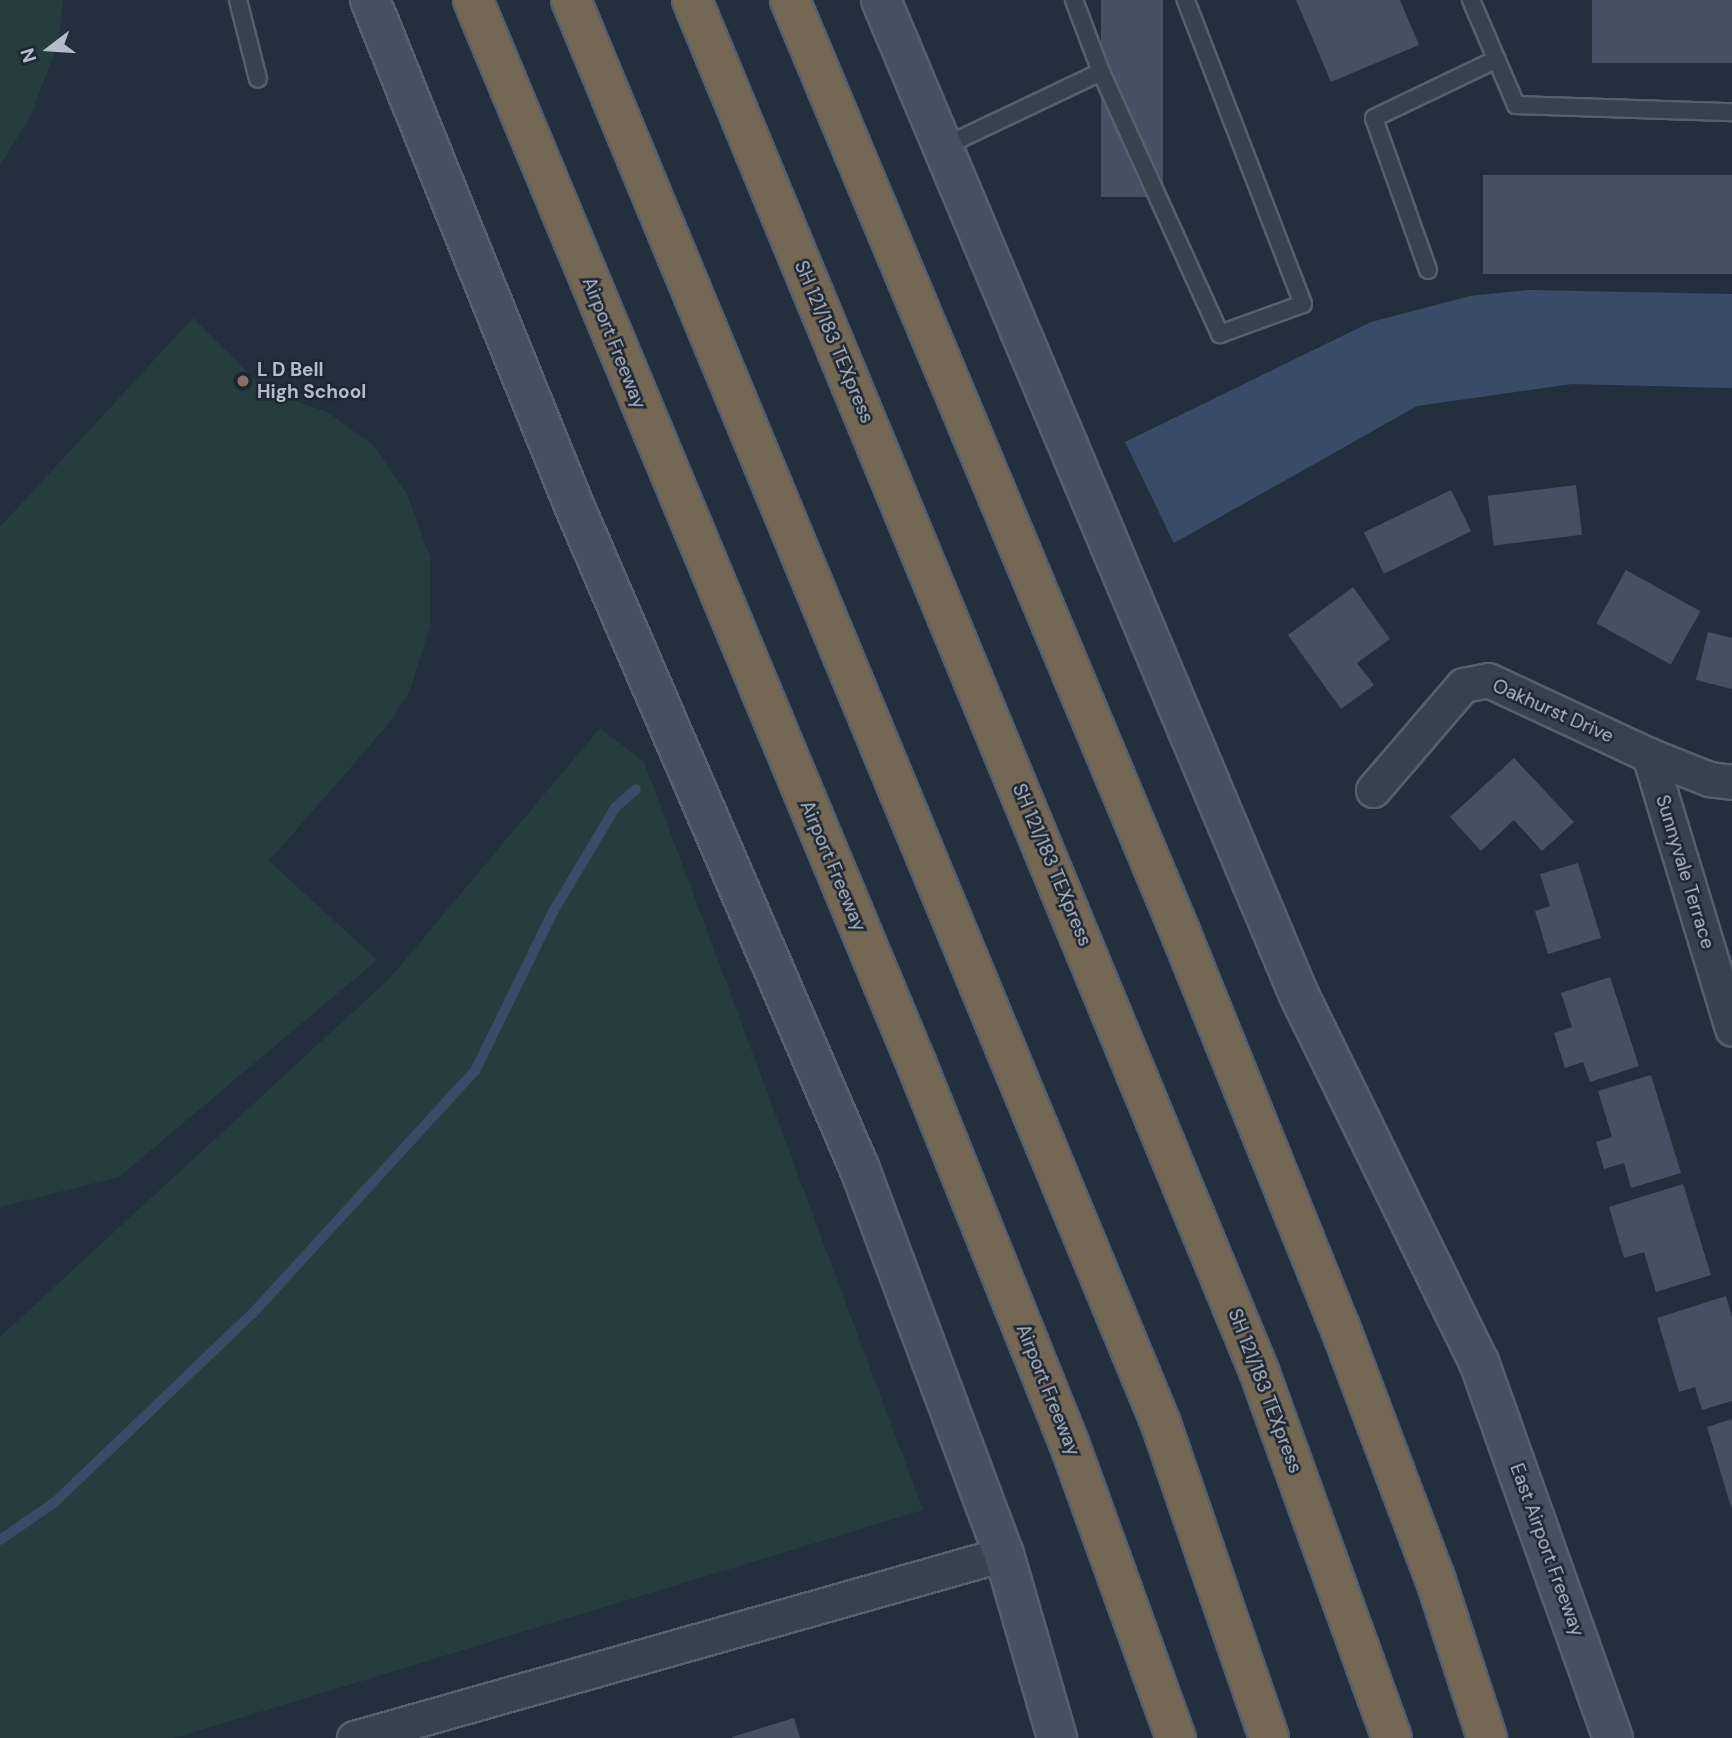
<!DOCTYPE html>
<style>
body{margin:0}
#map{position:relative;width:1732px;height:1738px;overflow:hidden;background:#242f3e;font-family:"DM Sans",sans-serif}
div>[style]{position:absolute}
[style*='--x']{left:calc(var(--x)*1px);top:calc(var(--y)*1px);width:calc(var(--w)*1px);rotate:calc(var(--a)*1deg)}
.green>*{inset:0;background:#263c3f}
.water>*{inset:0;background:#394c67}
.stream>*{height:10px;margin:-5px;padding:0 5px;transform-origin:5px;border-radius:5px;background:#394c67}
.building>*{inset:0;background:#455162;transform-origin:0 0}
.roads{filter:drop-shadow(2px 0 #565f6c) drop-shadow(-2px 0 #565f6c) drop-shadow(0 2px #565f6c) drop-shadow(0 -2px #565f6c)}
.lane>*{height:16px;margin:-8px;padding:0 8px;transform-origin:8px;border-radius:8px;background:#38414e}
.street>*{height:33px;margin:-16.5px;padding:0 16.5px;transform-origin:16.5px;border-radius:16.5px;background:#38414e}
.secondary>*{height:38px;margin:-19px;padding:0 19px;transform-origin:19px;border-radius:19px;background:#465061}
.highway>*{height:38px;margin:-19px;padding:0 19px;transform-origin:19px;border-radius:19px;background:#746855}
.dots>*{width:19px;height:19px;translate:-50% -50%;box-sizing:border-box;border:4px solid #1d2633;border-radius:50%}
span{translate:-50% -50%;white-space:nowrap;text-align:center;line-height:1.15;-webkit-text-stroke:5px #1d2633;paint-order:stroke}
.street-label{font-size:19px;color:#b4bcc9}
.poi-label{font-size:19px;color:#b4bcc9;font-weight:700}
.left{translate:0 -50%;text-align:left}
.north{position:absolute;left:14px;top:14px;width:70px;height:70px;-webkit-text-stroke:5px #1d2633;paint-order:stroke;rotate:253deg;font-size:19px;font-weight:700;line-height:28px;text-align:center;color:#b4bcc9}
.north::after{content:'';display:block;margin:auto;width:24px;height:32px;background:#b4bcc9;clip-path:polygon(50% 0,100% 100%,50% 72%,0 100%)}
</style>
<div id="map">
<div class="green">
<div style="clip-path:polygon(0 0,63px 0,59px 41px,30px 117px,0 165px)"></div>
<div style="clip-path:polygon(193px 318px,267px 391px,327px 412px,373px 445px,407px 494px,430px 557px,430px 626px,409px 693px,385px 728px,269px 861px,377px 960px,119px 1177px,0 1207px,0 527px)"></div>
<div style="clip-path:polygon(600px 728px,644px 762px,923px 1510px,174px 1738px,0 1738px,0 1337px,389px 979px)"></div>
</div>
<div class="water">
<div style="clip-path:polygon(1529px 290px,1732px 294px,1732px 388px,1572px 384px,1417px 406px,1174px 543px,1125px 442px,1371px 322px,1470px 296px)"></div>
</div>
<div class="stream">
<div style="--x:0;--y:1540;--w:67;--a:-34.6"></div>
<div style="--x:55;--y:1502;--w:272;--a:-43.7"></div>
<div style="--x:252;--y:1314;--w:330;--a:-47.5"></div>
<div style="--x:475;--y:1071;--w:179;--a:-63.9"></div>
<div style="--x:554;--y:910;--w:119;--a:-59.1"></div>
<div style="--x:615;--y:808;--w:28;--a:-42"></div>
</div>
<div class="building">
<div style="left:1101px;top:0;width:62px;height:197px"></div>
<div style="clip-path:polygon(1296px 0,1400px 0,1419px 45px,1331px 82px)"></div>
<div style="left:1592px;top:0;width:140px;height:63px"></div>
<div style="left:1483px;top:175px;width:249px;height:99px"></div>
<div style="left:1576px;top:485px;width:50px;height:89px;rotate:83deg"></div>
<div style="left:1451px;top:490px;width:46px;height:97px;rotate:64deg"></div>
<div style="left:1626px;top:570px;width:85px;height:61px;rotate:29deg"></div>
<div style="clip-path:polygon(1353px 587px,1390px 639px,1357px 663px,1374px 685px,1341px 709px,1288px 635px)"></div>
<div style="clip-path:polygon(1708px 632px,1732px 638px,1732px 689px,1696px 680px)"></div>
<div style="clip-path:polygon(1514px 758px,1574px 822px,1542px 851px,1514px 820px,1481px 851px,1450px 817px)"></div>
<div style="clip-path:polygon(1578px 863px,1601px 938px,1548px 954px,1535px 911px,1550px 906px,1540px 874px)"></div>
<div style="clip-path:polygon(1610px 977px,1639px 1066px,1590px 1082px,1583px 1062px,1565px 1068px,1554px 1033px,1572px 1027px,1561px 993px)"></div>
<div style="clip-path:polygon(1651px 1075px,1681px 1173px,1631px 1188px,1624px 1163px,1604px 1169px,1596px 1142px,1612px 1137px,1598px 1091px)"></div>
<div style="clip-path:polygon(1683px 1184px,1711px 1275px,1656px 1292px,1644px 1252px,1624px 1258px,1609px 1207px)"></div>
<div style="clip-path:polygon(1726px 1296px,1732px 1317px,1732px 1401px,1702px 1410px,1695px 1387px,1679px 1392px,1657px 1318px)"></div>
<div style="clip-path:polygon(1732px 1419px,1732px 1507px,1731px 1507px,1707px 1427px)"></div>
<div style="clip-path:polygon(794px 1718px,800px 1738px,732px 1738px,732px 1737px)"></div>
</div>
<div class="roads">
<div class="lane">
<div style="--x:238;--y:0;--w:81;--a:75.8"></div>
<div style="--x:1074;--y:0;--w:77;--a:69.4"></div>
<div style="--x:1101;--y:72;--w:288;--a:65.6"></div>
<div style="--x:1220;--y:334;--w:88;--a:-19.9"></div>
<div style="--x:1303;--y:304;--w:326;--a:-111.1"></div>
<div style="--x:1471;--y:0;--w:114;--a:66.8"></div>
<div style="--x:1516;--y:105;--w:216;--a:1.9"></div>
<div style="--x:943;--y:147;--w:175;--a:-25.4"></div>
<div style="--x:1428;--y:270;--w:161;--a:-109.6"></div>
<div style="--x:1374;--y:118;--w:136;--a:-25.6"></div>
</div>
<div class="street">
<div style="--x:1649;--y:755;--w:286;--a:73.1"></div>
<div style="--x:1373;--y:790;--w:138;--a:-49.4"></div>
<div style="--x:1463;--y:685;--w:25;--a:-11"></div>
<div style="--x:1488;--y:680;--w:178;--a:25"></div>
<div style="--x:1649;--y:755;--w:65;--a:21.8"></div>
<div style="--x:1709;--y:779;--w:23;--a:7"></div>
<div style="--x:354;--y:1738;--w:676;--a:-15.81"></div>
</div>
<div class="secondary">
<div style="--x:370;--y:0;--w:542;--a:68.02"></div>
<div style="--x:573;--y:503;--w:723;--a:66.7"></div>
<div style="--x:859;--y:1167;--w:413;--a:69.5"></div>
<div style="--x:1004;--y:1554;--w:191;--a:73.9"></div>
<div style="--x:881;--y:0;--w:1079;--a:67.21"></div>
<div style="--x:1299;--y:995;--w:409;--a:63.9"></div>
<div style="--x:1479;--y:1362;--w:399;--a:70.4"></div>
</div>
<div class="highway">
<div style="--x:473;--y:0;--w:1154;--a:67.37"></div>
<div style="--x:917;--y:1065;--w:407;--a:68.1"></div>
<div style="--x:1069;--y:1443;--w:314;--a:70.1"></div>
<div style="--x:571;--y:0;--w:1541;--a:67.49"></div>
<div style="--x:1161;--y:1424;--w:332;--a:71"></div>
<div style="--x:692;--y:0;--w:1484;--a:67.53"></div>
<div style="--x:1259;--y:1371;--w:390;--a:70.1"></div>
<div style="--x:790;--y:0;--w:1013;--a:67.28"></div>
<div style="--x:1181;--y:934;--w:424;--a:68"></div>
<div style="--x:1340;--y:1327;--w:268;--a:69.3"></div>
<div style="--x:1435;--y:1578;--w:168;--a:72"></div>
</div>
</div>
<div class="dots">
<div style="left:243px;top:381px;background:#8d6e63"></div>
</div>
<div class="street-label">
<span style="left:834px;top:342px;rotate:67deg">SH 121/183 TEXpress</span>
<span style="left:614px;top:343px;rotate:68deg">Airport Freeway</span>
<span style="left:1553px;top:711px;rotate:24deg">Oakhurst Drive</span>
<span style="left:1052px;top:865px;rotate:67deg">SH 121/183 TEXpress</span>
<span style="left:833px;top:866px;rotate:67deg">Airport Freeway</span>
<span style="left:1685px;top:872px;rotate:73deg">Sunnyvale Terrace</span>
<span style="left:1048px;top:1390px;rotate:68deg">Airport Freeway</span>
<span style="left:1265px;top:1391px;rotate:69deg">SH 121/183 TEXpress</span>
<span style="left:1547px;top:1550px;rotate:70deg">East Airport Freeway</span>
</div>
<div class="poi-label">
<span class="left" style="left:257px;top:381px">L D Bell<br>High School</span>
</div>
<div class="north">N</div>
</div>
